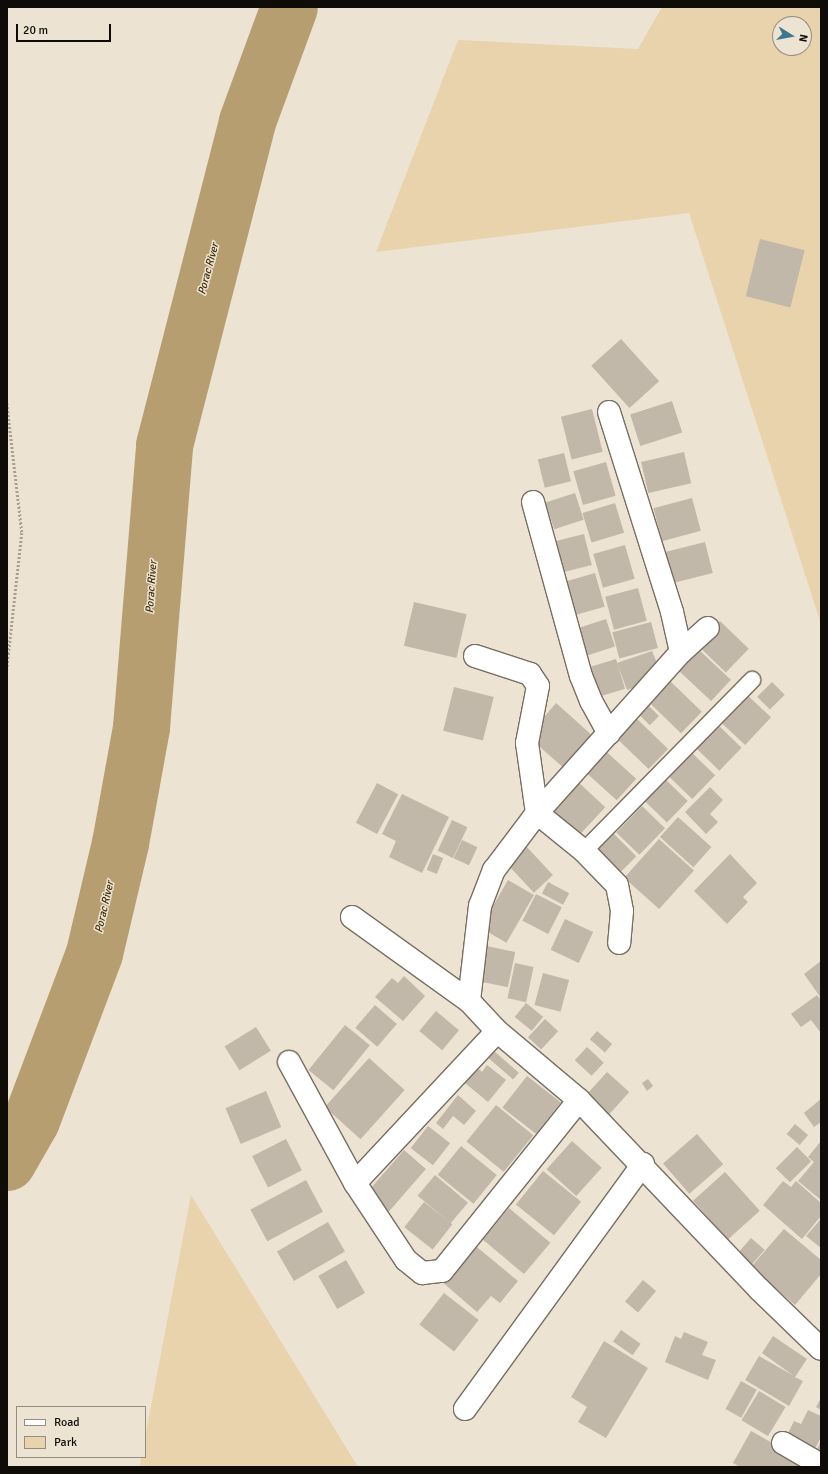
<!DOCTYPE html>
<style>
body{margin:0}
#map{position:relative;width:828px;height:1474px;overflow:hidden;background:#ece3d3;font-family:Signika,sans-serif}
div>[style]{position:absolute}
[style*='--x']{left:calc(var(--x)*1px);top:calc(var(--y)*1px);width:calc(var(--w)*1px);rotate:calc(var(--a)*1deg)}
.green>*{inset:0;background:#e8d3ac}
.river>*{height:57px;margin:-28.5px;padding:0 28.5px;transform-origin:28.5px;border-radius:28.5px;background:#b79e71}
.building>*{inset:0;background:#c1b8a9;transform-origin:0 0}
.path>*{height:2.5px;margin-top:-1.25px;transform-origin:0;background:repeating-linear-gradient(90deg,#a69f92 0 2px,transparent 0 4px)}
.roads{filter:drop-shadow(1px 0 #776f61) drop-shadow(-1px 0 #776f61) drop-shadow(0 1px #776f61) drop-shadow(0 -1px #776f61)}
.service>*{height:16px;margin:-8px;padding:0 8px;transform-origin:8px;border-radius:8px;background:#fff}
.minor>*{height:22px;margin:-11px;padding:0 11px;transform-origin:11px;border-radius:11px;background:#fff}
span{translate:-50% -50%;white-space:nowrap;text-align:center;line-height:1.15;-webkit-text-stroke:3px #ece3d3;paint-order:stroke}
.water-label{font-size:11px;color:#3f2d07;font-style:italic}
.frame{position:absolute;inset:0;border:8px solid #0f0c07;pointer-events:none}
.legend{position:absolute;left:16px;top:1406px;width:130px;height:52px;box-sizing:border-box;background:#ece3d3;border:1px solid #948d81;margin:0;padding:5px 7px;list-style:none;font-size:12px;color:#0f0c07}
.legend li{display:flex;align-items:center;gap:8px;height:20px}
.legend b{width:20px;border:1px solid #948d81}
.north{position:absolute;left:772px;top:16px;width:40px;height:40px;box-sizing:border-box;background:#ece3d3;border:1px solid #948d81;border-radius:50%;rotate:101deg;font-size:11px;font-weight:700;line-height:16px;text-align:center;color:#0f0c07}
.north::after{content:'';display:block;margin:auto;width:14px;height:18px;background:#3c7990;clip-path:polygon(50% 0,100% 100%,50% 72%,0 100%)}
.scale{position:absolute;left:16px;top:24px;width:95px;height:18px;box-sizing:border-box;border:2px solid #0f0c07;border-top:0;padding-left:5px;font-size:12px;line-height:14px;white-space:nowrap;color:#0f0c07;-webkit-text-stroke:3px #ece3d3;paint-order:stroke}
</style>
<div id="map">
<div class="green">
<div style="clip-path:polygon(evenodd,662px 7px,821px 7px,821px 624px,689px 213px,376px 252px,458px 40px,638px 49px,662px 7px,780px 24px,804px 24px,804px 48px,780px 48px,780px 24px)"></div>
<div style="clip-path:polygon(191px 1195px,358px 1467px,140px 1467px,141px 1457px,145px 1457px,145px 1438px)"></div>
</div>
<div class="river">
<div style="--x:7;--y:1162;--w:48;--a:-60.3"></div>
<div style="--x:31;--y:1120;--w:178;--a:-69.3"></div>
<div style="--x:94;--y:953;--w:113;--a:-76.7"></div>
<div style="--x:120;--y:843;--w:118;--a:-79.7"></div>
<div style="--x:141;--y:727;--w:283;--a:-85.3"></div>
<div style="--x:164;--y:445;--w:334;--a:-75.6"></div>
<div style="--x:247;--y:121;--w:121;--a:-69.8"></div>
</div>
<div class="building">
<div style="left:760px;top:239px;width:46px;height:59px;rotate:14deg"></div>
<div style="left:621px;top:339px;width:57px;height:40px;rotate:48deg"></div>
<div style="left:672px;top:401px;width:33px;height:44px;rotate:72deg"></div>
<div style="left:592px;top:409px;width:44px;height:32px;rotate:76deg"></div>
<div style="left:684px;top:452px;width:32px;height:44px;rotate:77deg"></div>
<div style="left:564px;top:453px;width:29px;height:27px;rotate:76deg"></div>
<div style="left:606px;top:462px;width:35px;height:34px;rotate:74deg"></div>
<div style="left:575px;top:493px;width:28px;height:31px;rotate:72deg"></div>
<div style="left:692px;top:498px;width:34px;height:40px;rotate:75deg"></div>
<div style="left:615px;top:503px;width:31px;height:34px;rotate:73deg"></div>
<div style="left:584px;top:534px;width:32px;height:35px;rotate:76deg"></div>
<div style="left:705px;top:542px;width:32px;height:41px;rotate:76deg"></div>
<div style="left:625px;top:545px;width:35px;height:33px;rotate:74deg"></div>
<div style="left:595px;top:573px;width:35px;height:36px;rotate:74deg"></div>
<div style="left:638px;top:588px;width:34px;height:34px;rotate:75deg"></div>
<div style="left:414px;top:602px;width:54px;height:45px;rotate:13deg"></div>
<div style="left:606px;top:619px;width:29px;height:34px;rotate:72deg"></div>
<div style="left:720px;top:621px;width:40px;height:33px;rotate:44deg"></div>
<div style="left:651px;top:622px;width:27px;height:40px;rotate:75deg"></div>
<div style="left:698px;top:649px;width:45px;height:29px;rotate:43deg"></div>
<div style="clip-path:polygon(652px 651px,659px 668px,644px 684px,627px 690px,617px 663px)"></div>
<div style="left:616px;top:659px;width:31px;height:30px;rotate:73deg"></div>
<div style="left:668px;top:679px;width:47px;height:30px;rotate:44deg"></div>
<div style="left:772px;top:682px;width:18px;height:21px;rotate:45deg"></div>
<div style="left:454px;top:687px;width:41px;height:45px;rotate:14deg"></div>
<div style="left:744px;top:692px;width:37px;height:38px;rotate:43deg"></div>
<div style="clip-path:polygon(556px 703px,594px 737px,565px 769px,533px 741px,541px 732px,535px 728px)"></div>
<div style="left:647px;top:704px;width:17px;height:13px;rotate:45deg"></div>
<div style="left:635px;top:717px;width:46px;height:28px;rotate:44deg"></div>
<div style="left:715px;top:722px;width:37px;height:32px;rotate:44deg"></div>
<div style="left:602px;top:748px;width:46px;height:29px;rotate:42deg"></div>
<div style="left:690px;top:751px;width:35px;height:33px;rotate:44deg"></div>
<div style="left:664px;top:778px;width:33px;height:30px;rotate:44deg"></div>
<div style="left:576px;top:780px;width:40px;height:39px;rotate:43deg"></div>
<div style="left:377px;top:783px;width:24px;height:45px;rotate:28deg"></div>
<div style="clip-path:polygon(710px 787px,723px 800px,710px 814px,718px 822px,706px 834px,685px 812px)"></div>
<div style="clip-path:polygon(402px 794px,449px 817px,422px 873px,389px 857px,396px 841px,382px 834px)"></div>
<div style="left:642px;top:806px;width:32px;height:37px;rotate:44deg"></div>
<div style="left:678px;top:817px;width:45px;height:27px;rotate:42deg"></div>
<div style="left:452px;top:820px;width:17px;height:34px;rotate:25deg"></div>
<div style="left:613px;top:833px;width:33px;height:31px;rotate:45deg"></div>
<div style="left:659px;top:839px;width:47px;height:52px;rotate:42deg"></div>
<div style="left:462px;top:840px;width:17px;height:20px;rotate:25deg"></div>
<div style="left:525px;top:845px;width:41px;height:26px;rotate:47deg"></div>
<div style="left:433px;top:854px;width:11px;height:17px;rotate:22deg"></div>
<div style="clip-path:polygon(730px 854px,757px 883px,743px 897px,748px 902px,727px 924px,694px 891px)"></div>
<div style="left:508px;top:880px;width:30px;height:55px;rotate:30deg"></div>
<div style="left:548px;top:882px;width:24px;height:13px;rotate:28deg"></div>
<div style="left:536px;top:894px;width:29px;height:30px;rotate:27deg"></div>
<div style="left:565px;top:919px;width:31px;height:34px;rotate:25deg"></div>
<div style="left:482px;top:945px;width:34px;height:36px;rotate:12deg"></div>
<div style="clip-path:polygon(821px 961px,821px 998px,804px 974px)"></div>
<div style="left:515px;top:963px;width:19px;height:36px;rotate:12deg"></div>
<div style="left:543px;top:973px;width:27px;height:33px;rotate:15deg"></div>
<div style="clip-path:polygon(404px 976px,425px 996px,403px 1021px,375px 997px,392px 978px,398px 983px)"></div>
<div style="clip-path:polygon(817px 995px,821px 1000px,821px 1033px,811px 1020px,801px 1027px,791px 1014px)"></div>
<div style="left:526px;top:1003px;width:22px;height:18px;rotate:39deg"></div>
<div style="left:375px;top:1005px;width:29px;height:30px;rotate:41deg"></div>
<div style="left:436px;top:1011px;width:30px;height:26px;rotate:40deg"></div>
<div style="left:545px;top:1019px;width:18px;height:25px;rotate:43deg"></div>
<div style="left:345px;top:1025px;width:32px;height:58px;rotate:39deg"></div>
<div style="left:256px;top:1027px;width:28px;height:37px;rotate:58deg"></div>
<div style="left:597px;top:1031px;width:20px;height:11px;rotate:41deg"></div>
<div style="left:587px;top:1047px;width:23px;height:18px;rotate:43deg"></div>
<div style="left:494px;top:1051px;width:33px;height:9px;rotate:41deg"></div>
<div style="left:369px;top:1058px;width:48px;height:66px;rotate:42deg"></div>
<div style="clip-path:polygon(487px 1065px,506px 1080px,488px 1102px,465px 1083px,478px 1068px,482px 1072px)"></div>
<div style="left:607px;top:1072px;width:30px;height:35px;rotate:42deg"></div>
<div style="left:527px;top:1076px;width:43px;height:40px;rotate:38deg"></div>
<div style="clip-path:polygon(648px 1079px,653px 1086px,647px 1091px,642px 1083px)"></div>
<div style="left:266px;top:1091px;width:39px;height:44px;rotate:67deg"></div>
<div style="clip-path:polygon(458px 1095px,476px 1111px,464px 1125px,453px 1116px,443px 1129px,436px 1123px)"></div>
<div style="clip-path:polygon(821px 1099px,821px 1122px,814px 1127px,804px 1113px)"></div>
<div style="left:496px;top:1105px;width:48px;height:47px;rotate:39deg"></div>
<div style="left:795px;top:1124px;width:17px;height:13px;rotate:40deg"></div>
<div style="left:428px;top:1126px;width:28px;height:28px;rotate:38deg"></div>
<div style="left:697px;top:1134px;width:40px;height:45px;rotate:49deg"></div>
<div style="left:286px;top:1139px;width:35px;height:38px;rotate:63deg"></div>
<div style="left:572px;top:1141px;width:40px;height:38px;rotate:42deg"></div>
<div style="clip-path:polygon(821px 1141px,821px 1200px,798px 1181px,814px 1162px,808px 1157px)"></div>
<div style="left:461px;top:1146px;width:46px;height:37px;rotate:39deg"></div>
<div style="left:797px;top:1147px;width:20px;height:30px;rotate:45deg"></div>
<div style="left:404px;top:1150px;width:29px;height:59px;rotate:41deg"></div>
<div style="left:543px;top:1171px;width:49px;height:43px;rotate:39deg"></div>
<div style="left:725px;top:1172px;width:52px;height:43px;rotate:48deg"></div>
<div style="left:435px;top:1175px;width:43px;height:27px;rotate:40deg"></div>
<div style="left:306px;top:1180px;width:36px;height:63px;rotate:62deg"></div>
<div style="clip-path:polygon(783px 1181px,791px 1187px,796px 1181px,821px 1203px,821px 1216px,802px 1239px,763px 1205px)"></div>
<div style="left:424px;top:1202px;width:36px;height:32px;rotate:38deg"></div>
<div style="left:509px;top:1208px;width:54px;height:41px;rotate:40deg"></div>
<div style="clip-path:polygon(821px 1219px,821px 1248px,806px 1236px)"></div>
<div style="left:328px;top:1222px;width:34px;height:59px;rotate:60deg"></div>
<div style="clip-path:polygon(784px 1229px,821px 1260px,821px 1274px,795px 1305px,751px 1267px)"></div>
<div style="left:751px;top:1238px;width:18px;height:25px;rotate:41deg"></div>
<div style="clip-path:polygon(472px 1243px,518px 1281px,500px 1303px,491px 1296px,477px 1312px,441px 1281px)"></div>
<div style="left:346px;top:1260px;width:38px;height:32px;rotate:60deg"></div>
<div style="left:643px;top:1280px;width:17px;height:28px;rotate:40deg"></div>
<div style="left:444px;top:1293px;width:44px;height:40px;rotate:38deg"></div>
<div style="left:621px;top:1330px;width:24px;height:14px;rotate:35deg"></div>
<div style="clip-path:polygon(684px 1332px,708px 1342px,702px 1355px,716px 1360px,708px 1380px,665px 1362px,675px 1336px,681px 1339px)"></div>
<div style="clip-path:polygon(773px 1336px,807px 1359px,795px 1377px,803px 1381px,789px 1406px,745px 1380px,759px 1356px,794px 1376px,762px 1353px)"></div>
<div style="clip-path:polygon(604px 1341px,648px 1368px,606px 1438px,578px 1422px,587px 1407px,571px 1397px)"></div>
<div style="left:741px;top:1381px;width:18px;height:32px;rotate:29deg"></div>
<div style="left:759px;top:1391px;width:31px;height:34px;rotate:31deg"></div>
<div style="clip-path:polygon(821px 1398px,821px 1410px,816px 1407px)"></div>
<div style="clip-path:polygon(808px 1410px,821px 1416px,821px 1437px,812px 1455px,784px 1441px,794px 1421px,801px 1424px)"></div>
<div style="clip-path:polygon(751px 1431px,815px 1467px,740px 1467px,733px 1463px)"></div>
<div style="clip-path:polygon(821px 1440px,821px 1456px,815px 1454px)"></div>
</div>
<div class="path">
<div style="--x:7;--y:403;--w:131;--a:83.4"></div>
<div style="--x:22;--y:533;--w:137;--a:96.3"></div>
</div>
<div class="roads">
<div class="service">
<div style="--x:584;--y:851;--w:240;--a:-45.5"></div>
</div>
<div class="minor">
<div style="--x:609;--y:412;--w:210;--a:72.5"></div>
<div style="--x:672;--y:612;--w:41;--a:77.3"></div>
<div style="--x:533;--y:502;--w:180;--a:74.6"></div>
<div style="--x:581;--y:676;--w:27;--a:68"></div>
<div style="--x:591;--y:701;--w:37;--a:61"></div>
<div style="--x:475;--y:656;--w:58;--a:18.1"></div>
<div style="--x:530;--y:674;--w:14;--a:56"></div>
<div style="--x:538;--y:686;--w:58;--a:100.9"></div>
<div style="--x:527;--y:743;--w:71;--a:81.9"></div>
<div style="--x:537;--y:813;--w:60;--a:39"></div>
<div style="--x:584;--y:851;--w:47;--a:45.9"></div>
<div style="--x:617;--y:885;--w:26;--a:79"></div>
<div style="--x:622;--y:911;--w:32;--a:95"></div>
<div style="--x:352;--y:917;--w:144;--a:35.7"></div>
<div style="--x:469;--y:1001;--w:41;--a:47"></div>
<div style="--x:497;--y:1031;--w:107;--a:40.1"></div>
<div style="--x:579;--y:1100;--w:261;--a:46.4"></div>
<div style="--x:759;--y:1289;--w:86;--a:44.1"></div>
<div style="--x:469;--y:1001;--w:96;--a:-83.4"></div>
<div style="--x:480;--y:906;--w:39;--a:-69"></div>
<div style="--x:494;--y:870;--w:71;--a:-53"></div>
<div style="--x:537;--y:813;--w:216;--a:-48.2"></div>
<div style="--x:681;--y:652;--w:36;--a:-42"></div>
<div style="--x:289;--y:1062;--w:138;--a:61.4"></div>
<div style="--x:355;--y:1183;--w:92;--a:56.5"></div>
<div style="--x:406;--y:1260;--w:21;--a:39"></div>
<div style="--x:422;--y:1273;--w:20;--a:-6"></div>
<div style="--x:442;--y:1271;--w:219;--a:-51.3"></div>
<div style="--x:355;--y:1183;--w:208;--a:-46.9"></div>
<div style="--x:465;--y:1409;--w:303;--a:-54"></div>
<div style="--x:783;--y:1443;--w:44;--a:30.1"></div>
</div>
</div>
<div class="water-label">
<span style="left:209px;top:269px;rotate:-75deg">Porac River</span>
<span style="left:152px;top:587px;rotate:-86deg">Porac River</span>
<span style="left:105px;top:907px;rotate:-77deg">Porac River</span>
</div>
<div class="frame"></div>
<ul class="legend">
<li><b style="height:5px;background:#fff"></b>Road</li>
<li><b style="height:11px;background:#e8d3ac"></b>Park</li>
</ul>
<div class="north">N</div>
<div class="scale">20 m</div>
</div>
